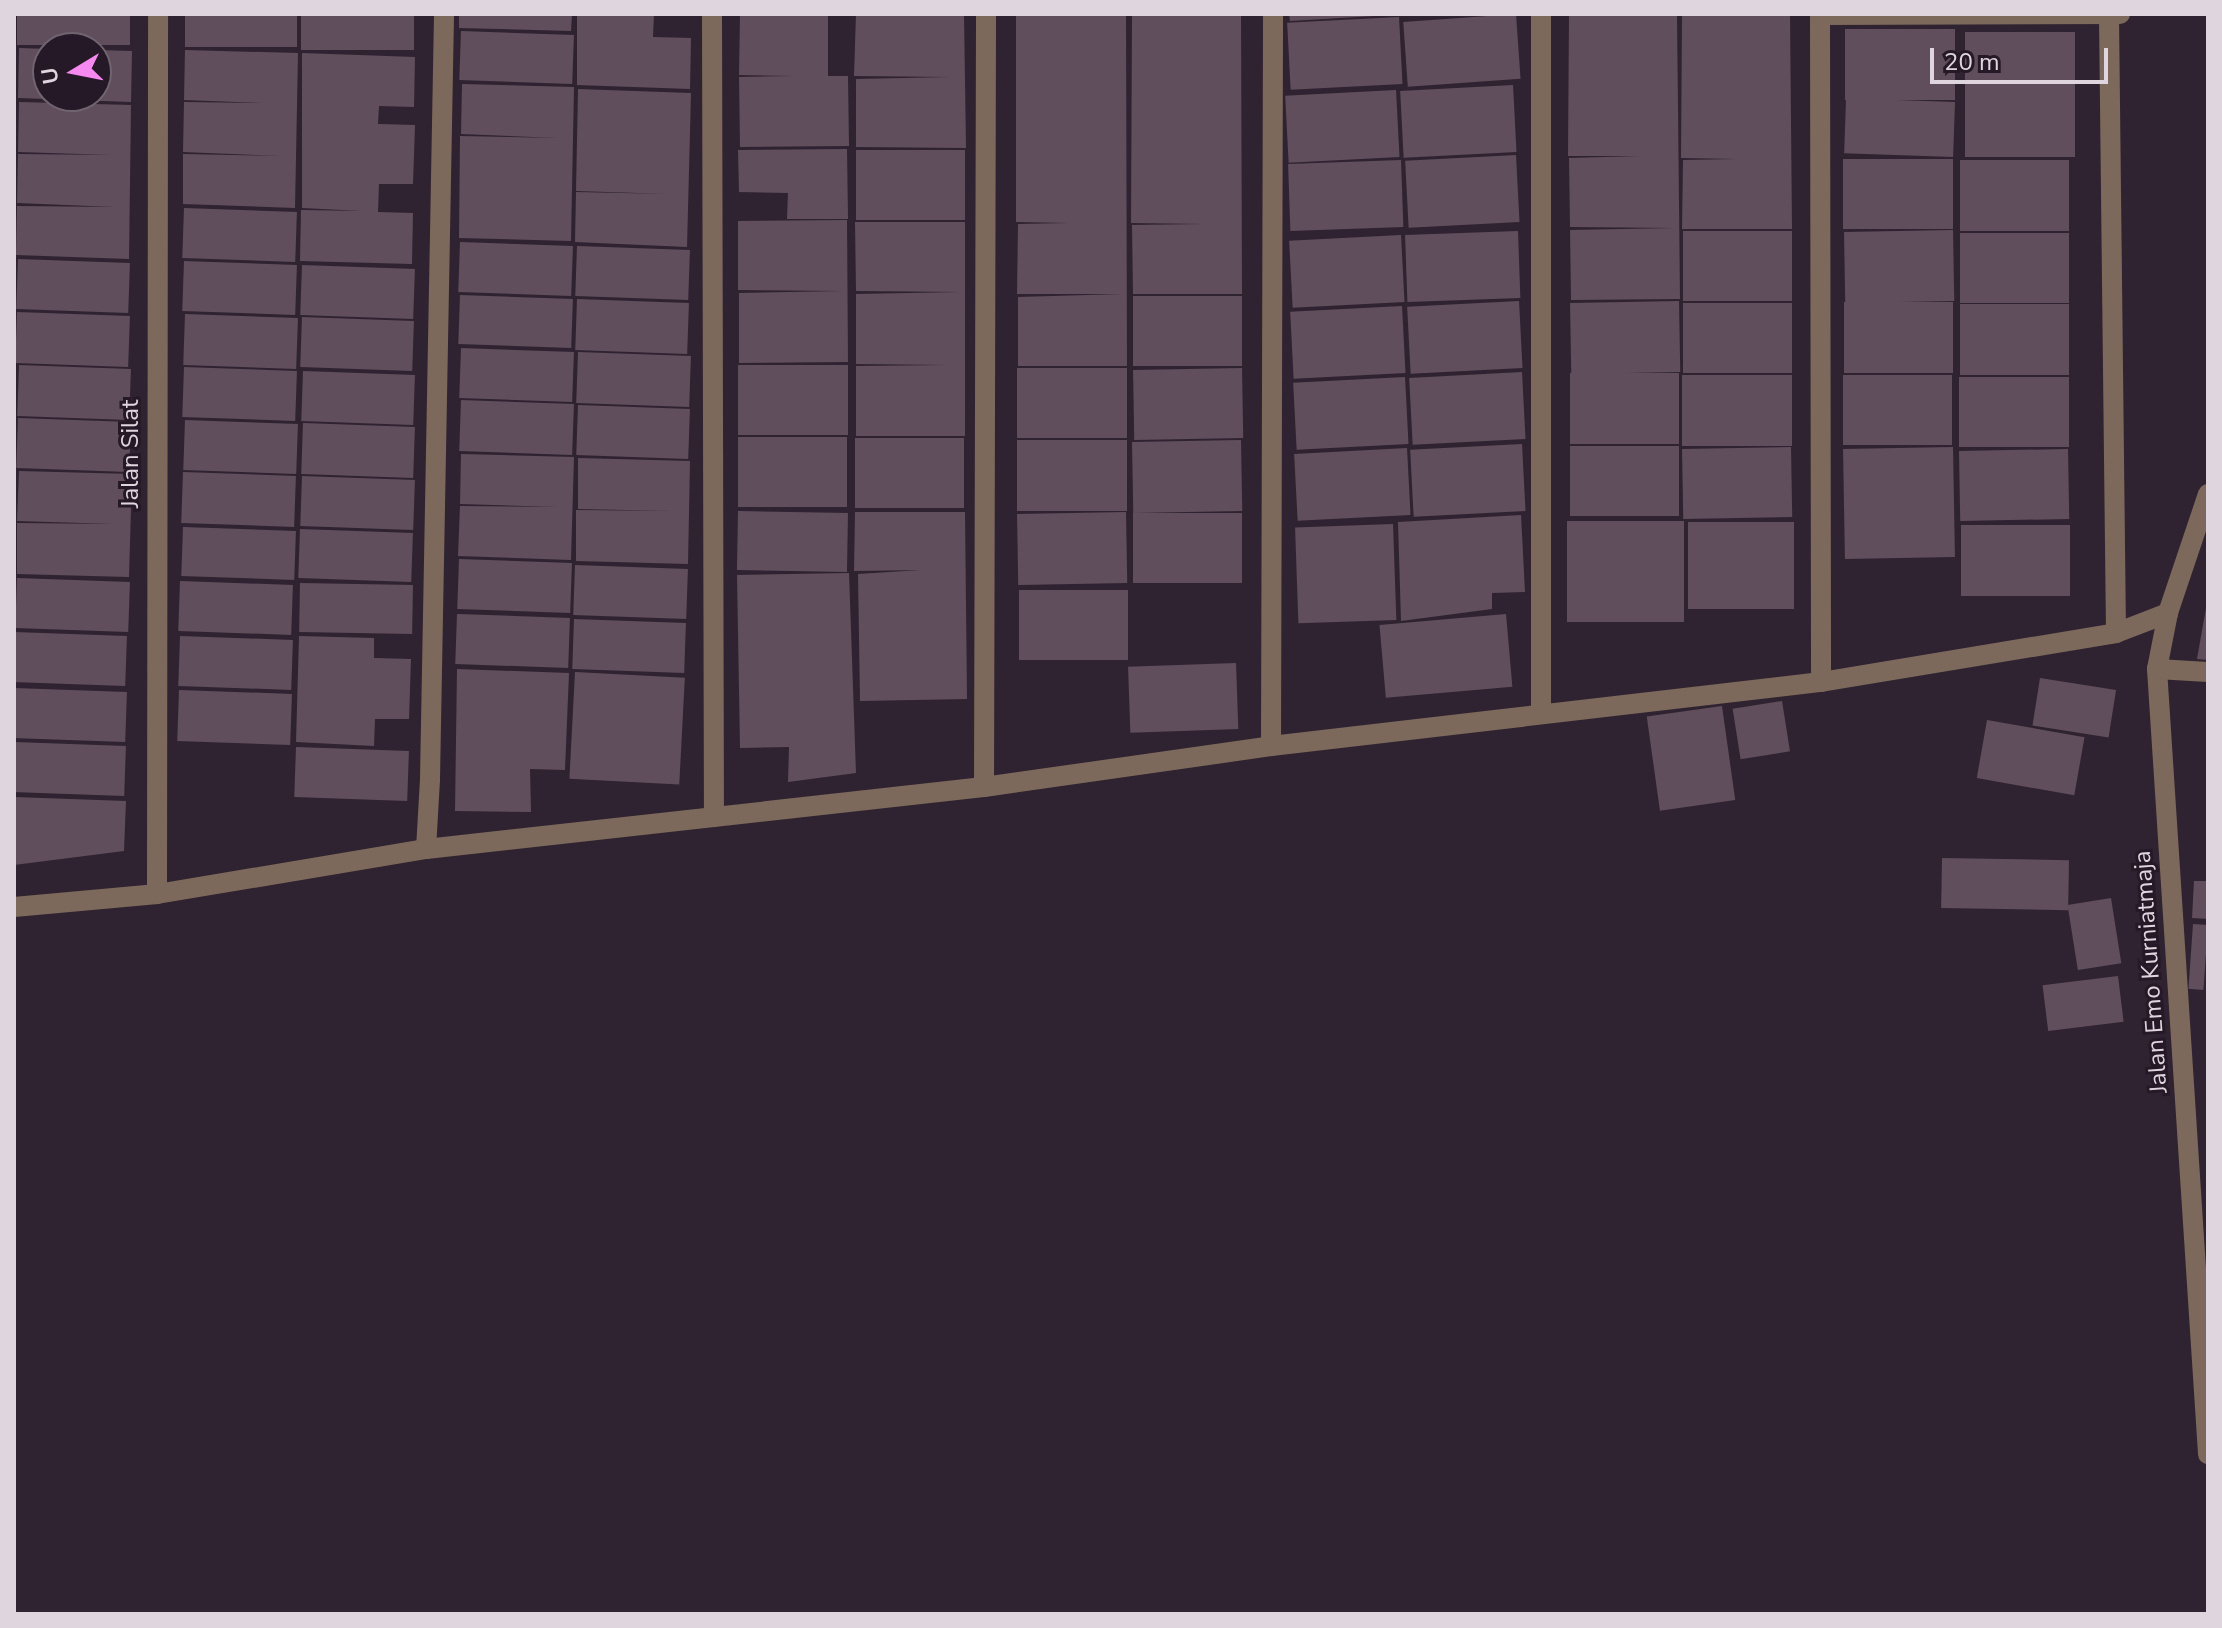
<!DOCTYPE html>
<style>
body{margin:0}
#map{position:relative;width:2222px;height:1628px;overflow:hidden;background:#302331;font-family:"Nunito Sans",sans-serif}
div>[style]{position:absolute}
[style*='--x']{left:calc(var(--x)*1px);top:calc(var(--y)*1px);width:calc(var(--w)*1px);rotate:calc(var(--a)*1deg)}
.building>*{inset:0;background:#614e5c;transform-origin:0 0}
.minor>*{height:20px;margin:-10px;padding:0 10px;transform-origin:10px;border-radius:10px;background:#7d695b}
span{translate:-50% -50%;white-space:nowrap;text-align:center;line-height:1.15;-webkit-text-stroke:6px #261927;paint-order:stroke}
.street-label{font-size:24px;color:#ded5de}
.frame{position:absolute;inset:0;border:16px solid #ded5de;pointer-events:none}
.north{position:absolute;left:32px;top:32px;width:80px;height:80px;box-sizing:border-box;background:#261927;border:2px solid #706470;border-radius:50%;rotate:260deg;font-size:22px;font-weight:700;line-height:32px;text-align:center;color:#ded5de}
.north::after{content:'';display:block;margin:auto;width:28px;height:36px;background:#f589ef;clip-path:polygon(50% 0,100% 100%,50% 72%,0 100%)}
.scale{position:absolute;left:1930px;top:48px;width:178px;height:36px;box-sizing:border-box;border:4px solid #ded5de;border-top:0;padding-left:10px;font-size:24px;line-height:28px;white-space:nowrap;color:#ded5de;-webkit-text-stroke:6px #261927;paint-order:stroke}
</style>
<div id="map">
<div class="building">
<div style="left:17px;top:14px;width:113px;height:31px"></div>
<div style="left:185px;top:14px;width:112px;height:33px"></div>
<div style="left:301px;top:14px;width:113px;height:36px"></div>
<div style="clip-path:polygon(459px 14px,572px 14px,571px 31px,459px 28px)"></div>
<div style="clip-path:polygon(577px 14px,654px 14px,653px 37px,691px 38px,690px 89px,577px 85px)"></div>
<div style="clip-path:polygon(740px 14px,828px 15px,828px 76px,848px 76px,849px 146px,740px 147px,739px 77px,794px 76px,739px 75px)"></div>
<div style="clip-path:polygon(856px 14px,964px 14px,966px 148px,856px 147px,856px 79px,950px 77px,854px 76px)"></div>
<div style="clip-path:polygon(1016px 14px,1126px 14px,1127px 366px,1018px 366px,1018px 297px,1122px 294px,1017px 294px,1018px 224px,1069px 223px,1016px 222px)"></div>
<div style="clip-path:polygon(1132px 14px,1241px 14px,1242px 294px,1133px 294px,1132px 225px,1205px 224px,1131px 223px)"></div>
<div style="clip-path:polygon(1289px 14px,1374px 14px,1374px 16px,1290px 21px)"></div>
<div style="left:1516px;top:14px;width:65px;height:113px;rotate:86deg"></div>
<div style="clip-path:polygon(1569px 14px,1677px 14px,1680px 299px,1571px 300px,1570px 230px,1675px 228px,1570px 227px,1569px 158px,1641px 156px,1568px 156px)"></div>
<div style="clip-path:polygon(1682px 14px,1790px 14px,1792px 229px,1682px 229px,1683px 160px,1737px 159px,1681px 158px)"></div>
<div style="left:1399px;top:17px;width:67px;height:112px;rotate:87deg"></div>
<div style="left:1955px;top:29px;width:71px;height:110px;rotate:90deg"></div>
<div style="left:461px;top:31px;width:113px;height:49px;rotate:2deg"></div>
<div style="left:1965px;top:32px;width:110px;height:125px"></div>
<div style="clip-path:polygon(19px 48px,48px 49px,48px 96px,96px 96px,96px 50px,132px 51px,131px 102px,18px 98px)"></div>
<div style="clip-path:polygon(185px 50px,298px 53px,295px 208px,183px 204px,183px 154px,281px 156px,183px 152px,184px 102px,263px 103px,184px 100px)"></div>
<div style="clip-path:polygon(302px 53px,415px 57px,414px 107px,379px 106px,378px 124px,415px 125px,413px 184px,379px 184px,378px 212px,413px 213px,412px 264px,300px 261px,301px 210px,362px 211px,302px 208px)"></div>
<div style="clip-path:polygon(462px 84px,574px 87px,571px 241px,459px 238px,460px 136px,558px 138px,461px 134px)"></div>
<div style="left:1513px;top:85px;width:67px;height:113px;rotate:87deg"></div>
<div style="clip-path:polygon(578px 89px,691px 93px,687px 247px,575px 242px,576px 192px,669px 194px,576px 191px)"></div>
<div style="left:1396px;top:90px;width:67px;height:111px;rotate:87deg"></div>
<div style="clip-path:polygon(19px 102px,131px 105px,129px 259px,16px 255px,17px 206px,115px 207px,17px 203px,18px 154px,111px 155px,18px 152px)"></div>
<div style="left:1955px;top:102px;width:55px;height:109px;rotate:92deg"></div>
<div style="clip-path:polygon(847px 149px,848px 219px,787px 219px,788px 193px,739px 192px,738px 150px)"></div>
<div style="left:856px;top:150px;width:109px;height:70px"></div>
<div style="left:1516px;top:155px;width:67px;height:111px;rotate:87deg"></div>
<div style="left:1843px;top:159px;width:110px;height:70px"></div>
<div style="left:1401px;top:160px;width:67px;height:113px;rotate:88deg"></div>
<div style="left:2069px;top:160px;width:71px;height:109px;rotate:90deg"></div>
<div style="left:184px;top:208px;width:113px;height:50px;rotate:2deg"></div>
<div style="clip-path:polygon(847px 220px,848px 362px,739px 363px,739px 293px,843px 291px,738px 290px,738px 221px)"></div>
<div style="clip-path:polygon(855px 222px,965px 222px,965px 436px,856px 436px,856px 366px,947px 365px,856px 364px,856px 294px,961px 292px,856px 291px)"></div>
<div style="left:1953px;top:230px;width:71px;height:109px;rotate:89deg"></div>
<div style="left:1518px;top:231px;width:67px;height:113px;rotate:88deg"></div>
<div style="left:1683px;top:231px;width:109px;height:70px"></div>
<div style="left:1960px;top:233px;width:109px;height:70px"></div>
<div style="left:1401px;top:235px;width:67px;height:112px;rotate:87deg"></div>
<div style="left:460px;top:242px;width:113px;height:50px;rotate:2deg"></div>
<div style="left:577px;top:246px;width:113px;height:50px;rotate:2deg"></div>
<div style="left:18px;top:259px;width:112px;height:50px;rotate:2deg"></div>
<div style="left:184px;top:261px;width:113px;height:50px;rotate:2deg"></div>
<div style="left:302px;top:265px;width:113px;height:50px;rotate:2deg"></div>
<div style="left:460px;top:295px;width:113px;height:49px;rotate:2deg"></div>
<div style="left:1133px;top:296px;width:109px;height:70px"></div>
<div style="left:577px;top:299px;width:112px;height:51px;rotate:2deg"></div>
<div style="left:1519px;top:301px;width:67px;height:112px;rotate:87deg"></div>
<div style="left:1679px;top:301px;width:71px;height:109px;rotate:89deg"></div>
<div style="left:1953px;top:302px;width:71px;height:109px;rotate:90deg"></div>
<div style="left:1792px;top:303px;width:70px;height:109px;rotate:90deg"></div>
<div style="left:2069px;top:304px;width:71px;height:109px;rotate:90deg"></div>
<div style="left:1402px;top:306px;width:67px;height:112px;rotate:87deg"></div>
<div style="left:17px;top:312px;width:113px;height:51px;rotate:2deg"></div>
<div style="left:185px;top:314px;width:113px;height:51px;rotate:2deg"></div>
<div style="left:302px;top:317px;width:112px;height:50px;rotate:2deg"></div>
<div style="left:461px;top:348px;width:113px;height:50px;rotate:2deg"></div>
<div style="left:578px;top:352px;width:113px;height:51px;rotate:2deg"></div>
<div style="left:19px;top:365px;width:112px;height:51px;rotate:2deg"></div>
<div style="left:738px;top:365px;width:110px;height:70px"></div>
<div style="left:184px;top:367px;width:113px;height:50px;rotate:2deg"></div>
<div style="left:1017px;top:368px;width:110px;height:70px"></div>
<div style="left:1242px;top:368px;width:70px;height:109px;rotate:89deg"></div>
<div style="left:303px;top:371px;width:112px;height:50px;rotate:2deg"></div>
<div style="left:1522px;top:372px;width:67px;height:113px;rotate:87deg"></div>
<div style="left:1679px;top:373px;width:71px;height:109px;rotate:90deg"></div>
<div style="left:1792px;top:375px;width:71px;height:110px;rotate:90deg"></div>
<div style="left:1952px;top:375px;width:70px;height:109px;rotate:90deg"></div>
<div style="left:1405px;top:377px;width:67px;height:112px;rotate:87deg"></div>
<div style="left:1959px;top:377px;width:110px;height:70px"></div>
<div style="left:461px;top:400px;width:113px;height:51px;rotate:2deg"></div>
<div style="left:578px;top:405px;width:112px;height:50px;rotate:2deg"></div>
<div style="left:18px;top:418px;width:113px;height:50px;rotate:2deg"></div>
<div style="left:185px;top:420px;width:113px;height:50px;rotate:2deg"></div>
<div style="left:303px;top:423px;width:112px;height:51px;rotate:2deg"></div>
<div style="left:847px;top:437px;width:70px;height:109px;rotate:90deg"></div>
<div style="left:964px;top:438px;width:70px;height:109px;rotate:90deg"></div>
<div style="left:1127px;top:440px;width:71px;height:110px;rotate:90deg"></div>
<div style="left:1241px;top:440px;width:71px;height:109px;rotate:89deg"></div>
<div style="left:1522px;top:444px;width:67px;height:112px;rotate:87deg"></div>
<div style="left:1679px;top:446px;width:70px;height:109px;rotate:90deg"></div>
<div style="left:1791px;top:447px;width:70px;height:109px;rotate:89deg"></div>
<div style="left:1953px;top:447px;width:110px;height:110px;rotate:89deg"></div>
<div style="left:1407px;top:448px;width:67px;height:113px;rotate:87deg"></div>
<div style="left:2068px;top:449px;width:70px;height:109px;rotate:89deg"></div>
<div style="clip-path:polygon(461px 454px,574px 457px,571px 560px,458px 556px,460px 506px,558px 507px,460px 504px)"></div>
<div style="clip-path:polygon(578px 458px,690px 461px,688px 564px,576px 561px,576px 510px,673px 511px,578px 509px)"></div>
<div style="clip-path:polygon(19px 471px,132px 474px,129px 577px,17px 574px,17px 523px,115px 524px,17px 521px)"></div>
<div style="left:183px;top:472px;width:113px;height:51px;rotate:2deg"></div>
<div style="left:302px;top:476px;width:113px;height:50px;rotate:2deg"></div>
<div style="left:738px;top:511px;width:110px;height:59px;rotate:1deg"></div>
<div style="clip-path:polygon(855px 512px,965px 512px,967px 699px,860px 701px,858px 574px,921px 570px,854px 571px)"></div>
<div style="left:1126px;top:512px;width:71px;height:109px;rotate:89deg"></div>
<div style="left:1133px;top:513px;width:109px;height:70px"></div>
<div style="clip-path:polygon(1521px 515px,1525px 592px,1492px 593px,1492px 609px,1401px 621px,1398px 522px)"></div>
<div style="left:1567px;top:521px;width:117px;height:101px"></div>
<div style="left:1688px;top:522px;width:106px;height:87px"></div>
<div style="left:1393px;top:524px;width:96px;height:98px;rotate:88deg"></div>
<div style="left:2070px;top:525px;width:71px;height:109px;rotate:90deg"></div>
<div style="left:183px;top:527px;width:113px;height:49px;rotate:2deg"></div>
<div style="left:300px;top:529px;width:113px;height:49px;rotate:2deg"></div>
<div style="left:459px;top:559px;width:113px;height:50px;rotate:2deg"></div>
<div style="left:575px;top:565px;width:113px;height:50px;rotate:2deg"></div>
<div style="clip-path:polygon(849px 573px,856px 773px,788px 782px,789px 747px,740px 748px,737px 575px)"></div>
<div style="left:17px;top:578px;width:113px;height:50px;rotate:2deg"></div>
<div style="left:180px;top:581px;width:113px;height:50px;rotate:2deg"></div>
<div style="left:300px;top:583px;width:113px;height:49px;rotate:1deg"></div>
<div style="left:1019px;top:590px;width:109px;height:70px"></div>
<div style="clip-path:polygon(2206px 608px,2208px 608px,2208px 660px,2197px 659px)"></div>
<div style="left:457px;top:614px;width:113px;height:50px;rotate:2deg"></div>
<div style="left:1506px;top:614px;width:73px;height:127px;rotate:85deg"></div>
<div style="left:574px;top:619px;width:112px;height:50px;rotate:2deg"></div>
<div style="left:14px;top:632px;width:113px;height:50px;rotate:2deg"></div>
<div style="left:180px;top:636px;width:113px;height:50px;rotate:2deg"></div>
<div style="clip-path:polygon(299px 636px,374px 638px,374px 658px,411px 659px,409px 719px,375px 719px,374px 746px,296px 742px)"></div>
<div style="left:1236px;top:663px;width:66px;height:108px;rotate:88deg"></div>
<div style="clip-path:polygon(457px 669px,569px 673px,565px 770px,530px 769px,531px 812px,455px 811px)"></div>
<div style="left:575px;top:672px;width:110px;height:107px;rotate:3deg"></div>
<div style="left:2040px;top:678px;width:77px;height:48px;rotate:9deg"></div>
<div style="left:14px;top:688px;width:113px;height:50px;rotate:2deg"></div>
<div style="left:179px;top:690px;width:113px;height:51px;rotate:2deg"></div>
<div style="left:1782px;top:701px;width:51px;height:50px;rotate:81deg"></div>
<div style="left:1722px;top:706px;width:95px;height:76px;rotate:82deg"></div>
<div style="left:1987px;top:720px;width:99px;height:59px;rotate:10deg"></div>
<div style="left:14px;top:742px;width:112px;height:50px;rotate:2deg"></div>
<div style="left:296px;top:747px;width:113px;height:50px;rotate:2deg"></div>
<div style="clip-path:polygon(14px 797px,126px 801px,124px 851px,14px 865px)"></div>
<div style="left:1942px;top:858px;width:127px;height:50px;rotate:1deg"></div>
<div style="clip-path:polygon(2194px 881px,2208px 881px,2208px 919px,2192px 918px)"></div>
<div style="left:2111px;top:898px;width:66px;height:44px;rotate:81deg"></div>
<div style="left:2193px;top:924px;width:15px;height:65px;rotate:4deg"></div>
<div style="left:2118px;top:976px;width:46px;height:76px;rotate:83deg"></div>
</div>
<div class="minor">
<div style="--x:712;--y:14;--w:803;--a:89.86"></div>
<div style="--x:1820;--y:14;--w:668;--a:89.91"></div>
<div style="--x:1820;--y:15;--w:300;--a:-0.2"></div>
<div style="--x:2109;--y:16;--w:617;--a:89.35"></div>
<div style="--x:2208;--y:494;--w:126;--a:108.6"></div>
<div style="--x:2168;--y:613;--w:57;--a:101.1"></div>
<div style="--x:2157;--y:669;--w:787;--a:86.28"></div>
<div style="--x:2157;--y:669;--w:51;--a:3.4"></div>
<div style="--x:1541;--y:714;--w:700;--a:-90"></div>
<div style="--x:1271;--y:746;--w:732;--a:-89.84"></div>
<div style="--x:984;--y:787;--w:773;--a:-89.85"></div>
<div style="--x:426;--y:849;--w:70;--a:-86.7"></div>
<div style="--x:430;--y:779;--w:765;--a:-88.95"></div>
<div style="--x:157;--y:894;--w:880;--a:-89.93"></div>
<div style="--x:14;--y:907;--w:144;--a:-5.2"></div>
<div style="--x:157;--y:894;--w:273;--a:-9.5"></div>
<div style="--x:426;--y:849;--w:561;--a:-6.34"></div>
<div style="--x:984;--y:787;--w:290;--a:-8.1"></div>
<div style="--x:1271;--y:746;--w:554;--a:-6.64"></div>
<div style="--x:1821;--y:682;--w:299;--a:-9.4"></div>
<div style="--x:2116;--y:633;--w:56;--a:-21"></div>
</div>
<div class="street-label">
<span style="left:131px;top:454px;rotate:-90deg">Jalan Silat</span>
<span style="left:2151px;top:972px;rotate:-94deg">Jalan Emo Kurniatmaja</span>
</div>
<div class="frame"></div>
<div class="north">U</div>
<div class="scale">20 m</div>
</div>
